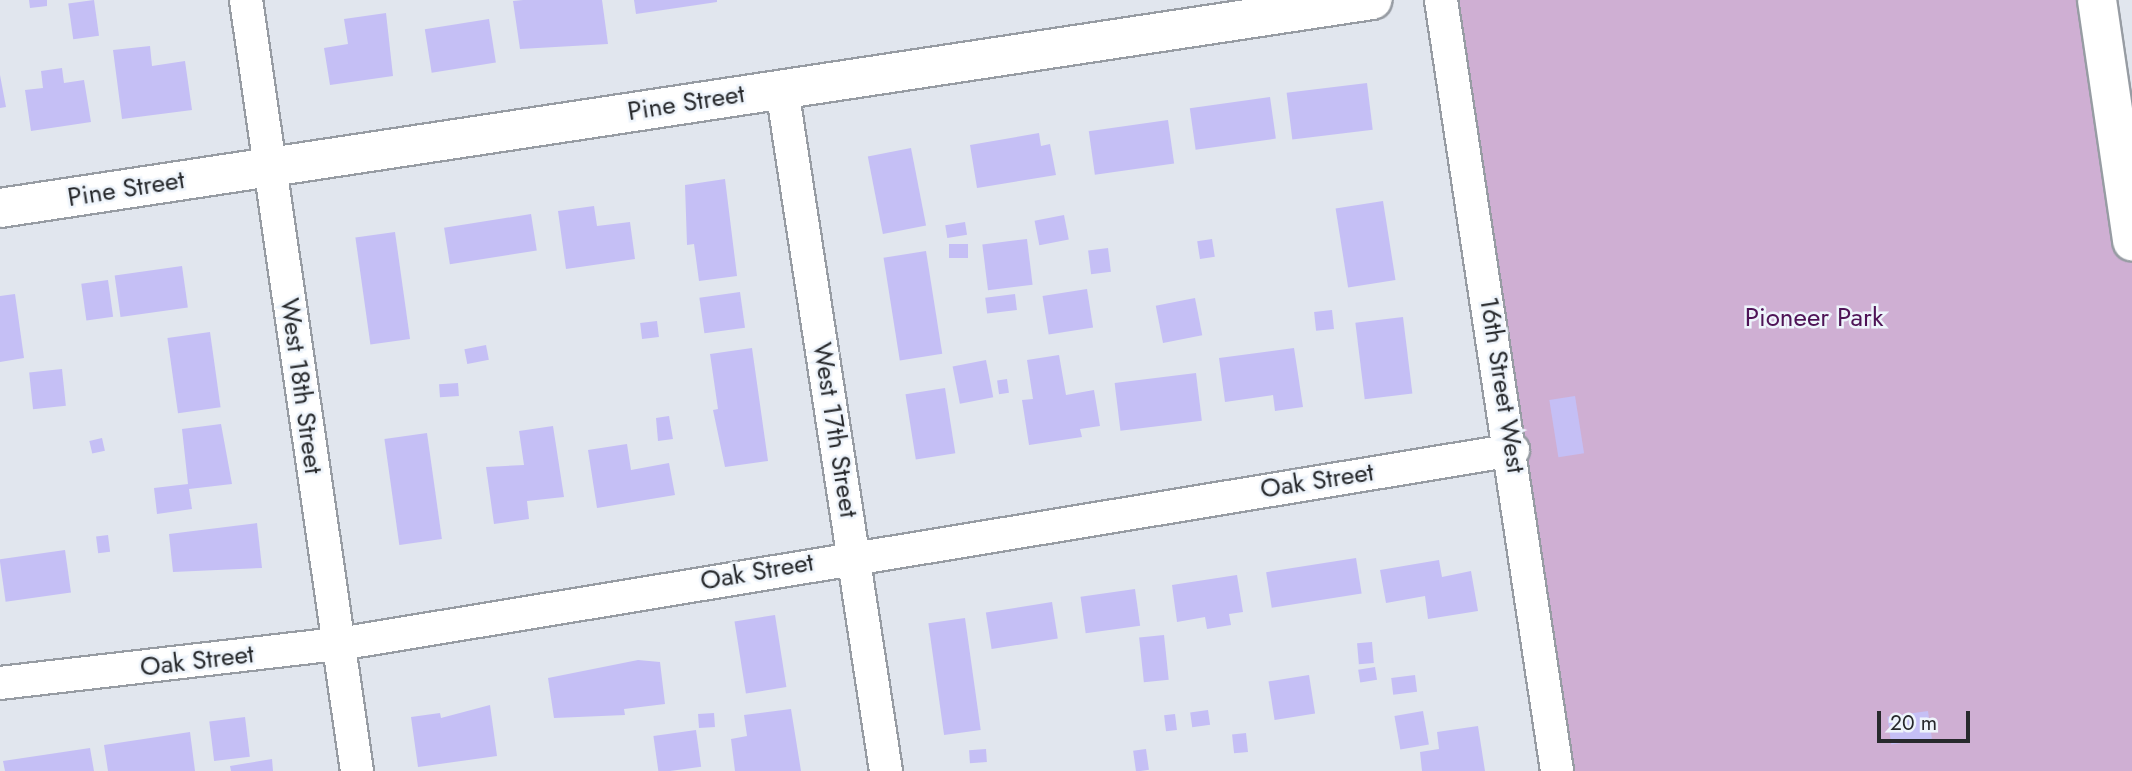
<!DOCTYPE html>
<style>
body{margin:0}
#map{position:relative;width:2132px;height:771px;overflow:hidden;background:#e1e6ee;font-family:Jost,sans-serif}
div>[style]{position:absolute}
[style*='--x']{left:calc(var(--x)*1px);top:calc(var(--y)*1px);width:calc(var(--w)*1px);rotate:calc(var(--a)*1deg)}
.green>*{inset:0;background:#cfafd3}
.building>*{inset:0;background:#c5bff5;transform-origin:0 0}
.roads{filter:drop-shadow(2px 0 #979ca3) drop-shadow(-2px 0 #979ca3) drop-shadow(0 2px #979ca3) drop-shadow(0 -2px #979ca3)}
.street>*{height:32px;margin:-16px;padding:0 16px;transform-origin:16px;border-radius:16px;background:#fff}
.secondary>*{height:38px;margin:-19px;padding:0 19px;transform-origin:19px;border-radius:19px;background:#fff}
span{translate:-50% -50%;white-space:nowrap;text-align:center;line-height:1.15;-webkit-text-stroke:5px #eef4fb;paint-order:stroke}
.street-label{font-size:26px;color:#27292c}
.park-label{font-size:26px;color:#4e1356}
.scale{position:absolute;left:1877px;top:711px;width:93px;height:32px;box-sizing:border-box;border:4px solid #27292c;border-top:0;padding-left:9px;font-size:21px;line-height:24px;white-space:nowrap;color:#27292c;-webkit-text-stroke:5px #eef4fb;paint-order:stroke}
</style>
<div id="map">
<div class="green">
<div style="clip-path:polygon(1441px 0,2097px 0,2132px 241px,2132px 771px,1557px 771px)"></div>
</div>
<div class="building">
<div style="clip-path:polygon(29px 0,47px 0,47px 6px,30px 8px)"></div>
<div style="left:94px;top:0;width:36px;height:26px;rotate:82deg"></div>
<div style="clip-path:polygon(523px 0,602px 0,608px 44px,520px 49px,513px 1px)"></div>
<div style="clip-path:polygon(634px 0,717px 0,717px 2px,636px 14px)"></div>
<div style="clip-path:polygon(386px 13px,393px 76px,330px 85px,324px 48px,348px 44px,344px 19px)"></div>
<div style="left:489px;top:19px;width:44px;height:65px;rotate:81deg"></div>
<div style="clip-path:polygon(150px 46px,152px 66px,185px 61px,192px 110px,122px 119px,113px 50px)"></div>
<div style="clip-path:polygon(62px 68px,64px 83px,84px 80px,91px 122px,31px 131px,25px 90px,43px 88px,41px 71px)"></div>
<div style="clip-path:polygon(0 75px,6px 107px,0 108px)"></div>
<div style="left:1367px;top:83px;width:47px;height:81px;rotate:83deg"></div>
<div style="left:1270px;top:97px;width:42px;height:81px;rotate:82deg"></div>
<div style="left:1168px;top:120px;width:44px;height:80px;rotate:82deg"></div>
<div style="clip-path:polygon(1039px 133px,1041px 146px,1050px 144px,1056px 175px,977px 188px,970px 145px)"></div>
<div style="left:911px;top:148px;width:79px;height:44px;rotate:79deg"></div>
<div style="clip-path:polygon(725px 179px,737px 276px,699px 281px,694px 244px,687px 245px,685px 185px)"></div>
<div style="left:1383px;top:201px;width:80px;height:48px;rotate:81deg"></div>
<div style="clip-path:polygon(594px 206px,597px 226px,630px 222px,635px 259px,566px 269px,558px 211px)"></div>
<div style="left:531px;top:214px;width:37px;height:88px;rotate:81deg"></div>
<div style="left:1064px;top:215px;width:25px;height:30px;rotate:79deg"></div>
<div style="left:965px;top:222px;width:13px;height:20px;rotate:81deg"></div>
<div style="left:395px;top:232px;width:108px;height:40px;rotate:82deg"></div>
<div style="left:1027px;top:239px;width:46px;height:45px;rotate:83deg"></div>
<div style="left:1212px;top:239px;width:18px;height:15px;rotate:81deg"></div>
<div style="left:968px;top:244px;width:14px;height:19px;rotate:90deg"></div>
<div style="left:1108px;top:248px;width:24px;height:20px;rotate:83deg"></div>
<div style="left:926px;top:251px;width:104px;height:43px;rotate:81deg"></div>
<div style="left:182px;top:266px;width:42px;height:68px;rotate:82deg"></div>
<div style="left:108px;top:280px;width:37px;height:27px;rotate:82deg"></div>
<div style="left:1087px;top:289px;width:39px;height:45px;rotate:81deg"></div>
<div style="left:740px;top:292px;width:36px;height:41px;rotate:82deg"></div>
<div style="clip-path:polygon(15px 294px,24px 358px,0 362px,0 296px)"></div>
<div style="left:1015px;top:294px;width:16px;height:30px;rotate:83deg"></div>
<div style="left:1195px;top:298px;width:38px;height:40px;rotate:79deg"></div>
<div style="left:1332px;top:310px;width:19px;height:18px;rotate:84deg"></div>
<div style="left:1403px;top:317px;width:77px;height:48px;rotate:83deg"></div>
<div style="left:657px;top:321px;width:16px;height:17px;rotate:83deg"></div>
<div style="left:210px;top:332px;width:76px;height:43px;rotate:82deg"></div>
<div style="left:486px;top:345px;width:15px;height:22px;rotate:79deg"></div>
<div style="clip-path:polygon(752px 348px,768px 461px,725px 467px,713px 410px,718px 409px,710px 354px)"></div>
<div style="clip-path:polygon(1294px 348px,1303px 407px,1275px 411px,1273px 395px,1225px 402px,1219px 358px)"></div>
<div style="clip-path:polygon(1059px 355px,1066px 395px,1094px 390px,1100px 426px,1080px 429px,1082px 437px,1029px 445px,1022px 400px,1033px 399px,1027px 360px)"></div>
<div style="left:986px;top:360px;width:38px;height:34px;rotate:79deg"></div>
<div style="left:62px;top:369px;width:37px;height:33px;rotate:84deg"></div>
<div style="left:1196px;top:373px;width:48px;height:82px;rotate:83deg"></div>
<div style="left:1007px;top:379px;width:14px;height:10px;rotate:82deg"></div>
<div style="left:458px;top:383px;width:13px;height:19px;rotate:86deg"></div>
<div style="left:945px;top:388px;width:66px;height:40px;rotate:81deg"></div>
<div style="left:1575px;top:396px;width:58px;height:26px;rotate:81deg"></div>
<div style="clip-path:polygon(669px 416px,673px 439px,658px 441px,656px 418px)"></div>
<div style="clip-path:polygon(221px 424px,232px 484px,189px 489px,192px 509px,157px 514px,154px 488px,188px 484px,182px 429px)"></div>
<div style="clip-path:polygon(553px 426px,564px 497px,527px 501px,529px 519px,494px 524px,486px 467px,524px 465px,519px 431px)"></div>
<div style="left:427px;top:433px;width:107px;height:43px;rotate:82deg"></div>
<div style="left:102px;top:438px;width:13px;height:13px;rotate:77deg"></div>
<div style="clip-path:polygon(627px 444px,631px 470px,669px 463px,675px 495px,597px 508px,588px 450px)"></div>
<div style="clip-path:polygon(257px 523px,262px 568px,173px 572px,169px 534px)"></div>
<div style="left:108px;top:535px;width:17px;height:12px;rotate:83deg"></div>
<div style="left:65px;top:550px;width:43px;height:66px;rotate:82deg"></div>
<div style="left:1356px;top:558px;width:36px;height:91px;rotate:81deg"></div>
<div style="clip-path:polygon(1439px 560px,1442px 577px,1471px 571px,1478px 611px,1428px 619px,1425px 596px,1386px 603px,1380px 570px)"></div>
<div style="clip-path:polygon(1237px 575px,1243px 612px,1229px 614px,1231px 625px,1207px 629px,1205px 617px,1177px 622px,1172px 585px)"></div>
<div style="left:1135px;top:589px;width:37px;height:55px;rotate:82deg"></div>
<div style="left:1052px;top:602px;width:37px;height:67px;rotate:81deg"></div>
<div style="left:775px;top:615px;width:73px;height:41px;rotate:81deg"></div>
<div style="left:965px;top:618px;width:113px;height:37px;rotate:82deg"></div>
<div style="left:1164px;top:635px;width:45px;height:25px;rotate:84deg"></div>
<div style="left:1372px;top:642px;width:21px;height:15px;rotate:85deg"></div>
<div style="clip-path:polygon(638px 660px,660px 662px,665px 704px,624px 709px,625px 715px,554px 718px,548px 678px)"></div>
<div style="left:1375px;top:667px;width:13px;height:17px;rotate:81deg"></div>
<div style="left:1309px;top:675px;width:39px;height:41px;rotate:81deg"></div>
<div style="left:1415px;top:675px;width:17px;height:24px;rotate:83deg"></div>
<div style="clip-path:polygon(490px 705px,497px 756px,418px 767px,411px 717px,440px 713px,441px 718px)"></div>
<div style="clip-path:polygon(791px 709px,801px 771px,735px 771px,731px 739px,747px 736px,744px 715px)"></div>
<div style="left:1208px;top:710px;width:15px;height:18px;rotate:82deg"></div>
<div style="left:1423px;top:711px;width:34px;height:29px;rotate:80deg"></div>
<div style="left:1928px;top:711px;width:28px;height:41px;rotate:82deg"></div>
<div style="left:714px;top:713px;width:14px;height:16px;rotate:86deg"></div>
<div style="left:1175px;top:714px;width:16px;height:11px;rotate:83deg"></div>
<div style="left:245px;top:717px;width:40px;height:36px;rotate:83deg"></div>
<div style="clip-path:polygon(1478px 726px,1485px 771px,1422px 771px,1420px 752px,1439px 749px,1437px 732px)"></div>
<div style="left:696px;top:730px;width:37px;height:43px;rotate:82deg"></div>
<div style="clip-path:polygon(190px 732px,195px 771px,108px 771px,104px 745px)"></div>
<div style="left:1246px;top:733px;width:19px;height:14px;rotate:84deg"></div>
<div style="clip-path:polygon(90px 748px,94px 771px,5px 771px,3px 761px)"></div>
<div style="left:986px;top:749px;width:13px;height:17px;rotate:86deg"></div>
<div style="left:1146px;top:749px;width:21px;height:13px;rotate:82deg"></div>
<div style="clip-path:polygon(272px 759px,273px 771px,231px 771px,230px 766px)"></div>
</div>
<div class="roads">
<div class="street">
<div style="--x:246;--y:0;--w:779;--a:81.81"></div>
<div style="--x:1441;--y:0;--w:780;--a:81.44"></div>
<div style="--x:782;--y:89;--w:690;--a:81.33"></div>
<div style="--x:0;--y:683;--w:341;--a:-6.6"></div>
<div style="--x:339;--y:644;--w:1190;--a:-9.38"></div>
</div>
<div class="secondary">
<div style="--x:2097;--y:0;--w:244;--a:81.7"></div>
<div style="--x:0;--y:208;--w:1388;--a:-8.62"></div>
</div>
</div>
<div class="street-label">
<span style="left:686px;top:103px;rotate:-9deg">Pine Street</span>
<span style="left:126px;top:189px;rotate:-9deg">Pine Street</span>
<span style="left:1502px;top:385px;rotate:81deg">16th Street West</span>
<span style="left:301px;top:386px;rotate:82deg">West 18th Street</span>
<span style="left:835px;top:430px;rotate:81deg">West 17th Street</span>
<span style="left:1317px;top:481px;rotate:-9deg">Oak Street</span>
<span style="left:757px;top:572px;rotate:-10deg">Oak Street</span>
<span style="left:197px;top:661px;rotate:-7deg">Oak Street</span>
</div>
<div class="park-label">
<span style="left:1814px;top:318px">Pioneer Park</span>
</div>
<div class="scale">20 m</div>
</div>
